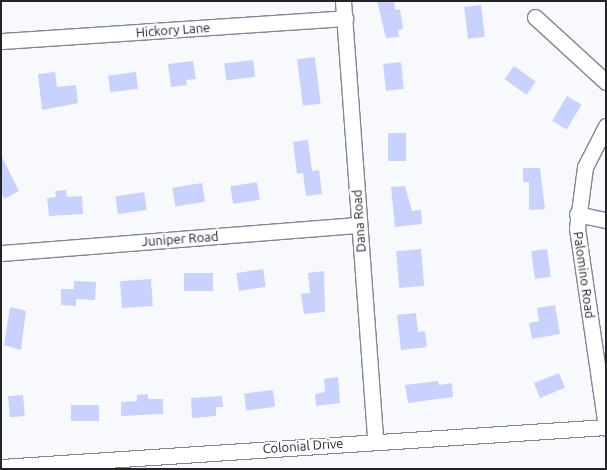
<!DOCTYPE html>
<style>
body{margin:0}
#map{position:relative;width:607px;height:470px;overflow:hidden;background:#f8f9fc;font-family:Ubuntu,sans-serif}
div>[style]{position:absolute}
[style*='--x']{left:calc(var(--x)*1px);top:calc(var(--y)*1px);width:calc(var(--w)*1px);rotate:calc(var(--a)*1deg)}
.building>*{inset:0;background:#c8d2fd;transform-origin:0 0}
.roads{filter:drop-shadow(1px 0 #818595) drop-shadow(-1px 0 #818595) drop-shadow(0 1px #818595) drop-shadow(0 -1px #818595)}
.minor>*{height:15px;margin:-7.5px;padding:0 7.5px;transform-origin:7.5px;border-radius:7.5px;background:#fff}
span{translate:-50% -50%;white-space:nowrap;text-align:center;line-height:1.15;-webkit-text-stroke:4px #fff;paint-order:stroke}
.street-label{font-size:13px;color:#22242a}
.frame{position:absolute;inset:0;border:2px solid #22242a;pointer-events:none}
</style>
<div id="map">
<div class="building">
<div style="clip-path:polygon(377px 1px,394px 1px,395px 10px,400px 9px,403px 29px,398px 30px,399px 37px,386px 38px)"></div>
<div style="left:481px;top:5px;width:32px;height:17px;rotate:83deg"></div>
<div style="left:315px;top:57px;width:47px;height:18px;rotate:83deg"></div>
<div style="left:253px;top:60px;width:17px;height:29px;rotate:83deg"></div>
<div style="clip-path:polygon(193px 61px,196px 79px,186px 80px,187px 85px,171px 87px,168px 64px)"></div>
<div style="left:401px;top:62px;width:27px;height:18px;rotate:84deg"></div>
<div style="left:514px;top:66px;width:27px;height:16px;rotate:36deg"></div>
<div style="clip-path:polygon(55px 72px,57px 87px,76px 85px,78px 103px,42px 110px,38px 74px)"></div>
<div style="left:136px;top:72px;width:17px;height:28px;rotate:83deg"></div>
<div style="left:567px;top:96px;width:17px;height:29px;rotate:31deg"></div>
<div style="left:388px;top:133px;width:18px;height:28px"></div>
<div style="clip-path:polygon(308px 140px,312px 171px,319px 170px,322px 194px,306px 196px,303px 173px,297px 174px,293px 142px)"></div>
<div style="clip-path:polygon(1px 155px,19px 191px,4px 199px,1px 192px)"></div>
<div style="clip-path:polygon(523px 168px,540px 168px,545px 209px,529px 210px,529px 182px,523px 182px)"></div>
<div style="left:257px;top:182px;width:18px;height:27px;rotate:81deg"></div>
<div style="left:202px;top:183px;width:19px;height:30px;rotate:81deg"></div>
<div style="clip-path:polygon(405px 186px,412px 211px,421px 210px,422px 224px,395px 227px,391px 187px)"></div>
<div style="clip-path:polygon(66px 190px,67px 197px,82px 196px,83px 214px,49px 216px,47px 198px,56px 197px,55px 191px)"></div>
<div style="left:144px;top:192px;width:18px;height:29px;rotate:81deg"></div>
<div style="left:421px;top:249px;width:37px;height:25px;rotate:85deg"></div>
<div style="left:547px;top:249px;width:28px;height:16px;rotate:82deg"></div>
<div style="left:263px;top:269px;width:18px;height:27px;rotate:81deg"></div>
<div style="clip-path:polygon(324px 271px,325px 312px,304px 314px,301px 294px,310px 293px,308px 273px)"></div>
<div style="left:184px;top:273px;width:29px;height:18px"></div>
<div style="left:151px;top:279px;width:27px;height:31px;rotate:86deg"></div>
<div style="clip-path:polygon(74px 281px,96px 282px,95px 300px,76px 299px,76px 306px,61px 305px,61px 289px,74px 289px)"></div>
<div style="clip-path:polygon(555px 305px,560px 334px,532px 339px,529px 323px,539px 321px,537px 308px)"></div>
<div style="clip-path:polygon(10px 307px,26px 311px,21px 350px,4px 345px)"></div>
<div style="clip-path:polygon(416px 313px,418px 332px,425px 331px,427px 347px,401px 350px,397px 315px)"></div>
<div style="left:559px;top:373px;width:16px;height:27px;rotate:68deg"></div>
<div style="clip-path:polygon(338px 377px,340px 403px,316px 406px,315px 394px,325px 392px,324px 379px)"></div>
<div style="clip-path:polygon(438px 381px,439px 385px,452px 383px,453px 397px,408px 403px,405px 385px)"></div>
<div style="left:273px;top:390px;width:17px;height:29px;rotate:83deg"></div>
<div style="clip-path:polygon(148px 394px,148px 399px,163px 399px,163px 414px,121px 416px,121px 402px,137px 401px,137px 395px)"></div>
<div style="left:23px;top:395px;width:21px;height:15px;rotate:85deg"></div>
<div style="clip-path:polygon(222px 396px,223px 407px,216px 407px,216px 416px,192px 418px,191px 398px)"></div>
<div style="left:99px;top:405px;width:16px;height:28px;rotate:90deg"></div>
</div>
<div class="roads">
<div class="minor">
<div style="--x:343;--y:1;--w:442;--a:85.8"></div>
<div style="--x:535;--y:17;--w:96;--a:42.5"></div>
<div style="--x:1;--y:41;--w:345;--a:-3.8"></div>
<div style="--x:606;--y:126;--w:46;--a:117.1"></div>
<div style="--x:585;--y:167;--w:62;--a:97.5"></div>
<div style="--x:577;--y:228;--w:202;--a:81.7"></div>
<div style="--x:577;--y:214;--w:30;--a:12"></div>
<div style="--x:1;--y:253;--w:359;--a:-4.5"></div>
<div style="--x:1;--y:467;--w:606;--a:-3.78"></div>
</div>
</div>
<div class="street-label">
<span style="left:173px;top:30px;rotate:-4deg">Hickory Lane</span>
<span style="left:359px;top:221px;rotate:-94deg">Dana Road</span>
<span style="left:180px;top:239px;rotate:-4deg">Juniper Road</span>
<span style="left:584px;top:275px;rotate:82deg">Palomino Road</span>
<span style="left:303px;top:446px;rotate:-4deg">Colonial Drive</span>
</div>
<div class="frame"></div>
</div>
